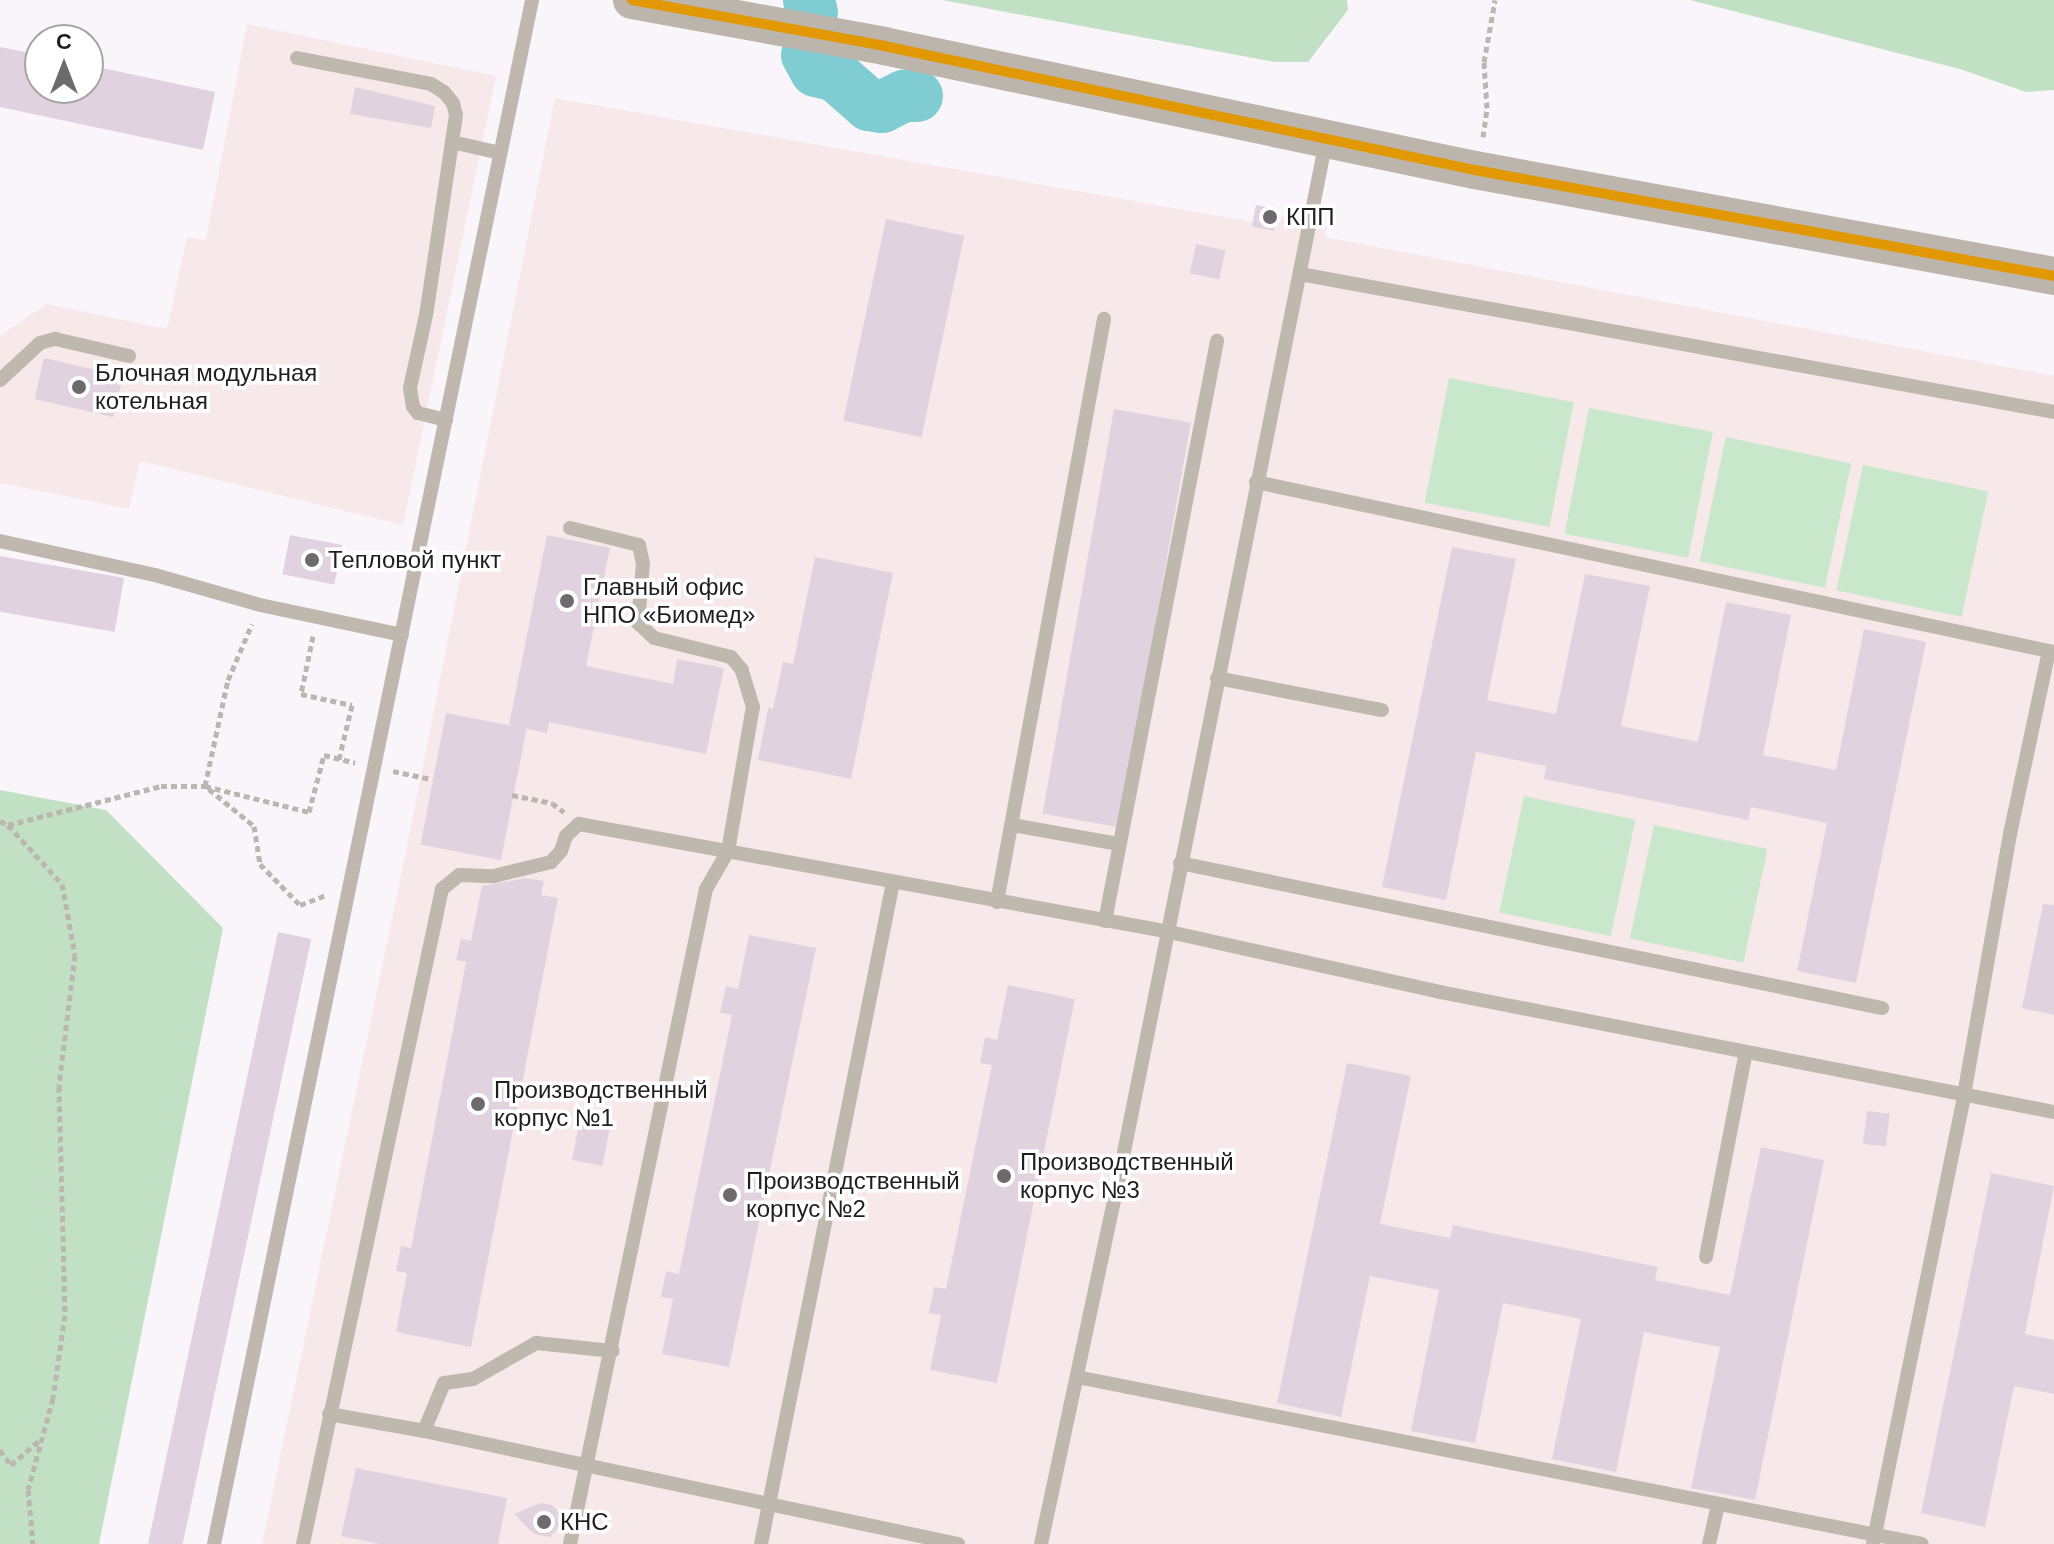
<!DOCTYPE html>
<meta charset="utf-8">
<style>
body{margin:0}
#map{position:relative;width:2054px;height:1544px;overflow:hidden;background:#faf5fa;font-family:Arial,sans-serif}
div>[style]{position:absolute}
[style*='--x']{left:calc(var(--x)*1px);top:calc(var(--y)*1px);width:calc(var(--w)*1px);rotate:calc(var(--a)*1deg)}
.industrial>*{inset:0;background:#f7e9ea}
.green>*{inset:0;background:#c9e7cb;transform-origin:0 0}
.forest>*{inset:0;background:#c2e1c4}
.river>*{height:52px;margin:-26px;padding:0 26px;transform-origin:26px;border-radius:26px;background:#80ccd3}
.building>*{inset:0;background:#e1d2e0;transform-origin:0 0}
.path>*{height:5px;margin-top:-2.5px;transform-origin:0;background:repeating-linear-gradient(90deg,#bcb6b0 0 6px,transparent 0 10px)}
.lane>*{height:14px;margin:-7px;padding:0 7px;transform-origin:7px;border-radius:7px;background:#beb8ae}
.secondary>*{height:38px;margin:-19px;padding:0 19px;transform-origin:19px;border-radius:19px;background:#bcb5ab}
.bus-1>*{height:10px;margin:-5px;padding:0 5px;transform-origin:5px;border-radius:5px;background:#e29803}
.dots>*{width:22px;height:22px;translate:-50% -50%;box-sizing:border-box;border:4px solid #fff;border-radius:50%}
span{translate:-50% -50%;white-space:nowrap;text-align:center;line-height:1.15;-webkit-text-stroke:7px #fff;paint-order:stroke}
.poi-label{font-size:24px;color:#211e20}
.left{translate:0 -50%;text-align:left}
.north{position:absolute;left:24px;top:24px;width:80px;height:80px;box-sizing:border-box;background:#fff;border:2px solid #a6a5a6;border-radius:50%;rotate:0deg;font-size:22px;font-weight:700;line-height:32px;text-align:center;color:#211e20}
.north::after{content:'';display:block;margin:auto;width:28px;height:36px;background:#6d696c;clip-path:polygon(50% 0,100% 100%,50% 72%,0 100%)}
</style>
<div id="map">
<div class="industrial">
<div style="clip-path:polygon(247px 24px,496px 76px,403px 525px,140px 461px,129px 509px,0 483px,0 336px,46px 304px,167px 329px,187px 237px,206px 240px)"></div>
<div style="clip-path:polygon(555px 98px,1252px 222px,1256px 205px,1278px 209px,1277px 215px,1327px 226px,1325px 237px,2054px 376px,2054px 1544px,262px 1544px,405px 856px)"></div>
</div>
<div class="green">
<div style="left:1449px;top:378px;width:127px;height:127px;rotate:11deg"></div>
<div style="left:1589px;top:408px;width:126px;height:128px;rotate:11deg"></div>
<div style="left:1726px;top:437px;width:128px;height:127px;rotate:12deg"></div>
<div style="left:1863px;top:465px;width:128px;height:128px;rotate:12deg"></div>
<div style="left:1524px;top:796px;width:114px;height:119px;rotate:12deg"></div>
<div style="left:1654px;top:825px;width:116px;height:116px;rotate:12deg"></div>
</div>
<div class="forest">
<div style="clip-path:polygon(942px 0,1347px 0,1348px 10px,1308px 62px,1275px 62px)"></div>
<div style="clip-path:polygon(1690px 0,2054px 0,2054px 90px,2026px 92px,1960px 69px)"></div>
<div style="clip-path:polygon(0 790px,106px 810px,223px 928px,99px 1544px,0 1544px)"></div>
</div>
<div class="river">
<div style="--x:809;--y:0;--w:13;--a:77"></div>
<div style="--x:807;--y:55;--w:18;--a:61"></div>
<div style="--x:816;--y:71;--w:21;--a:14"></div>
<div style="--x:836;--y:76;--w:44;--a:41.3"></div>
<div style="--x:869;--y:105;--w:13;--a:9"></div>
<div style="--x:882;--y:107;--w:25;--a:-27"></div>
<div style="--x:904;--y:96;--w:13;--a:0"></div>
</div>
<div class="building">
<div style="clip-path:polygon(0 47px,40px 55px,40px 88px,88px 88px,88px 65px,215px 92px,203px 150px,0 107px)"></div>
<div style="clip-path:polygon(355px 87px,435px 106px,431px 128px,350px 114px)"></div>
<div style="left:1256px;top:205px;width:22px;height:22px;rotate:10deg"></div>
<div style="left:886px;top:219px;width:80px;height:206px;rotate:12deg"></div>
<div style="left:1196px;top:244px;width:30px;height:30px;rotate:12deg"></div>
<div style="left:44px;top:358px;width:81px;height:42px;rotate:13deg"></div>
<div style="left:1114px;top:409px;width:78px;height:411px;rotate:10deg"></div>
<div style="left:290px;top:535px;width:53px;height:40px;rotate:11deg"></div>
<div style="clip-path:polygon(547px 535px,610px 548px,586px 666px,673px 684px,677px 659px,724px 668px,706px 754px,549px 722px,547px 733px,509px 725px)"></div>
<div style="clip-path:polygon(1452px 547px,1516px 559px,1487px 700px,1556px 714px,1585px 574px,1650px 586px,1621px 726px,1698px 742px,1726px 602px,1791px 615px,1763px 755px,1836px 770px,1864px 629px,1926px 642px,1856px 983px,1797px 971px,1827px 823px,1751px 807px,1748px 820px,1544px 779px,1546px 766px,1476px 752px,1446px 900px,1382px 887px)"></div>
<div style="left:0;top:556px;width:126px;height:55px;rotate:10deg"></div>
<div style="clip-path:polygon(815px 557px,893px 573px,851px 779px,758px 760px,768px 708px,773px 709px,783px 662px,793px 664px)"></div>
<div style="left:446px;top:713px;width:82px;height:134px;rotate:11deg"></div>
<div style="clip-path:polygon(526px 878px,544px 881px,541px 895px,558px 898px,471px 1347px,396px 1332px,407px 1273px,396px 1271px,401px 1246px,411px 1248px,466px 962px,456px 960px,461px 939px,471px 941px,482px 886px)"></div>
<div style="clip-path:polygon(2043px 904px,2054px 905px,2054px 1015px,2022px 1008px)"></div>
<div style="left:278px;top:932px;width:34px;height:625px;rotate:12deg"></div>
<div style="clip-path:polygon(749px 935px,816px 948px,729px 1367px,662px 1354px,673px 1299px,661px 1297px,666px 1271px,679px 1274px,732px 1015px,720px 1013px,726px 986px,738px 989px)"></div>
<div style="clip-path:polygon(1008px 985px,1075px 999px,997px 1383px,930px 1370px,941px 1315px,929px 1313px,934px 1287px,946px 1289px,992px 1065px,980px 1063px,985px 1037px,997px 1040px)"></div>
<div style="clip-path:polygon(1347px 1063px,1411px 1076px,1380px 1224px,1450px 1238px,1453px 1225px,1658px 1267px,1655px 1280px,1730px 1295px,1761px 1147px,1824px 1160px,1755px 1500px,1691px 1488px,1720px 1347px,1644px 1332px,1616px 1472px,1552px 1459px,1581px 1319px,1503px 1303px,1475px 1443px,1411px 1431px,1439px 1290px,1370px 1276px,1341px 1417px,1277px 1403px)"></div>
<div style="left:582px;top:1109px;width:31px;height:52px;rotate:11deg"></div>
<div style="left:1867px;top:1111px;width:23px;height:33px;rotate:7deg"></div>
<div style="clip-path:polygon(1991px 1173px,2054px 1186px,2025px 1334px,2054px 1340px,2054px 1394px,2014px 1386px,1985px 1527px,1921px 1513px)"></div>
<div style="clip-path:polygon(356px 1468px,507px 1498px,498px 1544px,379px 1544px,341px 1536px)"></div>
<div style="clip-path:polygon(540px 1503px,552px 1505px,560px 1513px,561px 1525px,550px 1537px,534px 1534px,514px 1514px)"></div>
</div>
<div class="path">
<div style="--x:1483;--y:137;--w:29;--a:-82"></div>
<div style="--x:1487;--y:108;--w:46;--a:-93.7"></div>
<div style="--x:1484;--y:62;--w:63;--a:-79.9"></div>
<div style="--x:313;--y:636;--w:59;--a:101.7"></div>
<div style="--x:301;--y:694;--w:52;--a:12.2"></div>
<div style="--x:352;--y:705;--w:56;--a:103.5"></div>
<div style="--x:393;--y:771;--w:40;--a:12"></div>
<div style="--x:205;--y:786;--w:107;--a:14"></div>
<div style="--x:309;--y:812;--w:59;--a:-75.3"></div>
<div style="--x:324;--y:755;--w:32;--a:14"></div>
<div style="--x:209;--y:789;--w:58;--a:39.4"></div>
<div style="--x:254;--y:826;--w:38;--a:81"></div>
<div style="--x:260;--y:864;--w:57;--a:45.7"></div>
<div style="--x:300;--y:905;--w:28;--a:-21"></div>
<div style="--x:512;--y:795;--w:41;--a:11.3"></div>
<div style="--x:552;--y:803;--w:15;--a:37"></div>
<div style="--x:0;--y:821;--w:9;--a:27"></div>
<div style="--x:8;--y:825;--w:80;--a:47.5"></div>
<div style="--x:62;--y:884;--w:72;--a:79.6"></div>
<div style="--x:75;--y:955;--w:132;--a:97"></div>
<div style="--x:59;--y:1086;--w:229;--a:88.5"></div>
<div style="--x:65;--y:1315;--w:84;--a:98.2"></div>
<div style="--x:53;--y:1398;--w:95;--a:105.2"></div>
<div style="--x:28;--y:1490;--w:54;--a:84.7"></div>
<div style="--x:8;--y:825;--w:158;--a:-14.3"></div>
<div style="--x:161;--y:786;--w:44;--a:0"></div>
<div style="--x:205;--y:786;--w:108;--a:-77.8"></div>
<div style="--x:228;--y:680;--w:61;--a:-66.8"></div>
<div style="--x:0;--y:1450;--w:19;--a:54"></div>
<div style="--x:11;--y:1465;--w:41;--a:-41.1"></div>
</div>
<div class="lane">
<div style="--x:297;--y:58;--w:136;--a:11"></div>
<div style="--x:431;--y:84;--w:15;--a:32"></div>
<div style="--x:444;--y:92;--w:14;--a:51"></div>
<div style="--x:453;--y:103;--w:12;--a:76"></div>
<div style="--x:456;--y:115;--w:202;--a:98.5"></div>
<div style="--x:426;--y:315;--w:75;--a:102.4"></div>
<div style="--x:410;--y:388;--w:19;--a:81"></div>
<div style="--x:413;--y:407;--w:8;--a:50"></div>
<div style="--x:418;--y:413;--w:29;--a:14"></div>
<div style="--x:452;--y:142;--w:49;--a:12.9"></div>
<div style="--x:1300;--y:274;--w:767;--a:10.37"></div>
<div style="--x:0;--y:380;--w:54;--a:-42.8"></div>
<div style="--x:40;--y:343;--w:16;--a:-15"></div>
<div style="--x:55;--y:339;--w:76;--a:12.9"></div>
<div style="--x:1256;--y:482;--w:816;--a:12.03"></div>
<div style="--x:0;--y:541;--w:159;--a:12.4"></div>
<div style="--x:155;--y:575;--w:109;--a:15.9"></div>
<div style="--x:260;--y:605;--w:145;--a:11.9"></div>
<div style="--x:1217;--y:678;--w:168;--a:11"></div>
<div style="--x:1013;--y:825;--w:108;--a:10.2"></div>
<div style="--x:1180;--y:863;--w:717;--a:11.67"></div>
<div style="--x:997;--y:902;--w:593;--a:-79.6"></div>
<div style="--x:1105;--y:921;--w:591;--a:-79.07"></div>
<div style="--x:1706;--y:1257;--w:209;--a:-79"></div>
<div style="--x:1077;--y:1377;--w:861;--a:11.18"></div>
<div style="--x:329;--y:1414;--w:97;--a:10.1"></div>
<div style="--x:424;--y:1431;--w:546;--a:11.95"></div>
<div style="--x:424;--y:1431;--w:52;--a:-67.4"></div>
<div style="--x:444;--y:1383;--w:29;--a:-8"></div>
<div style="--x:473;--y:1379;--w:73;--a:-29.7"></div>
<div style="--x:536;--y:1343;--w:77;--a:5.9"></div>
<div style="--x:214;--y:1544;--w:1576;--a:-78.36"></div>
<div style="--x:303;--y:1544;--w:670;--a:-78.02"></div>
<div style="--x:442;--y:889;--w:22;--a:-39"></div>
<div style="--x:459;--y:875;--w:35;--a:2"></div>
<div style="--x:494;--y:876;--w:59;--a:-13.8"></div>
<div style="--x:551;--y:862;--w:15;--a:-48"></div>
<div style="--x:561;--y:851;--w:16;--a:-72"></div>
<div style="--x:566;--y:836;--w:18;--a:-43"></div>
<div style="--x:579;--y:824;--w:596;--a:10.35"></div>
<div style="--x:1165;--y:931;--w:282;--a:12.5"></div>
<div style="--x:1440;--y:992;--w:626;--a:11.06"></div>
<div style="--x:570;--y:1544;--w:669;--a:-78.27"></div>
<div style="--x:706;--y:889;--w:44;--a:-59.9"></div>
<div style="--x:728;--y:851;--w:146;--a:-80.2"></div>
<div style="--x:753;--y:707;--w:39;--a:-107"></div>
<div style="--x:742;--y:670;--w:17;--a:-130"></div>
<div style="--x:731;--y:657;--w:79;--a:-166.1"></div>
<div style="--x:654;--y:638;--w:22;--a:-137"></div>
<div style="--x:638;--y:623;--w:59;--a:-85.2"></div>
<div style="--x:643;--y:564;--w:19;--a:-102"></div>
<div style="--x:639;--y:545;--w:71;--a:-166.2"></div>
<div style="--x:761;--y:1544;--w:675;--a:-78.72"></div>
<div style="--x:1041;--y:1544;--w:370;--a:-78"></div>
<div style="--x:1118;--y:1182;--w:1062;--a:-78.7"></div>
<div style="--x:1709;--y:1544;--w:40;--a:-77"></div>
<div style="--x:1873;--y:1544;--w:458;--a:-78.5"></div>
<div style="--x:1964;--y:1095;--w:265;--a:-80"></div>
<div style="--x:2010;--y:834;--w:187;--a:-78"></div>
</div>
<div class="secondary">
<div style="--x:632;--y:0;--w:256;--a:10.3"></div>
<div style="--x:884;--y:46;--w:604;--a:11.85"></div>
<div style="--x:1475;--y:170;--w:589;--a:10.37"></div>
</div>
<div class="bus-1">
<div style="--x:632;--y:0;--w:256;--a:10.3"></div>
<div style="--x:884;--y:46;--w:604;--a:11.85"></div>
<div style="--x:1475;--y:170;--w:589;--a:10.37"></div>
</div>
<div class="dots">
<div style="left:1270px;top:217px;background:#6d696c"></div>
<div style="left:79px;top:387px;background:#6d696c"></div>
<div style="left:312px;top:560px;background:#6d696c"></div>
<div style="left:567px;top:601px;background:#6d696c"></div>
<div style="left:478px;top:1104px;background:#6d696c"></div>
<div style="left:1004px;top:1176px;background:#6d696c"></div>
<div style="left:730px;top:1195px;background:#6d696c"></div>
<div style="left:544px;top:1522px;background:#6d696c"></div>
</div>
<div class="poi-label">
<span class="left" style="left:1286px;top:217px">КПП</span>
<span class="left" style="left:95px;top:387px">Блочная модульная<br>котельная</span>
<span class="left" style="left:328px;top:560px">Тепловой пункт</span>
<span class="left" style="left:583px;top:601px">Главный офис<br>НПО «Биомед»</span>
<span class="left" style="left:494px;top:1104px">Производственный<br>корпус №1</span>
<span class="left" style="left:1020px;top:1176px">Производственный<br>корпус №3</span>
<span class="left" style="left:746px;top:1195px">Производственный<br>корпус №2</span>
<span class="left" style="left:560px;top:1522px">КНС</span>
</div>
<div class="north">С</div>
</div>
